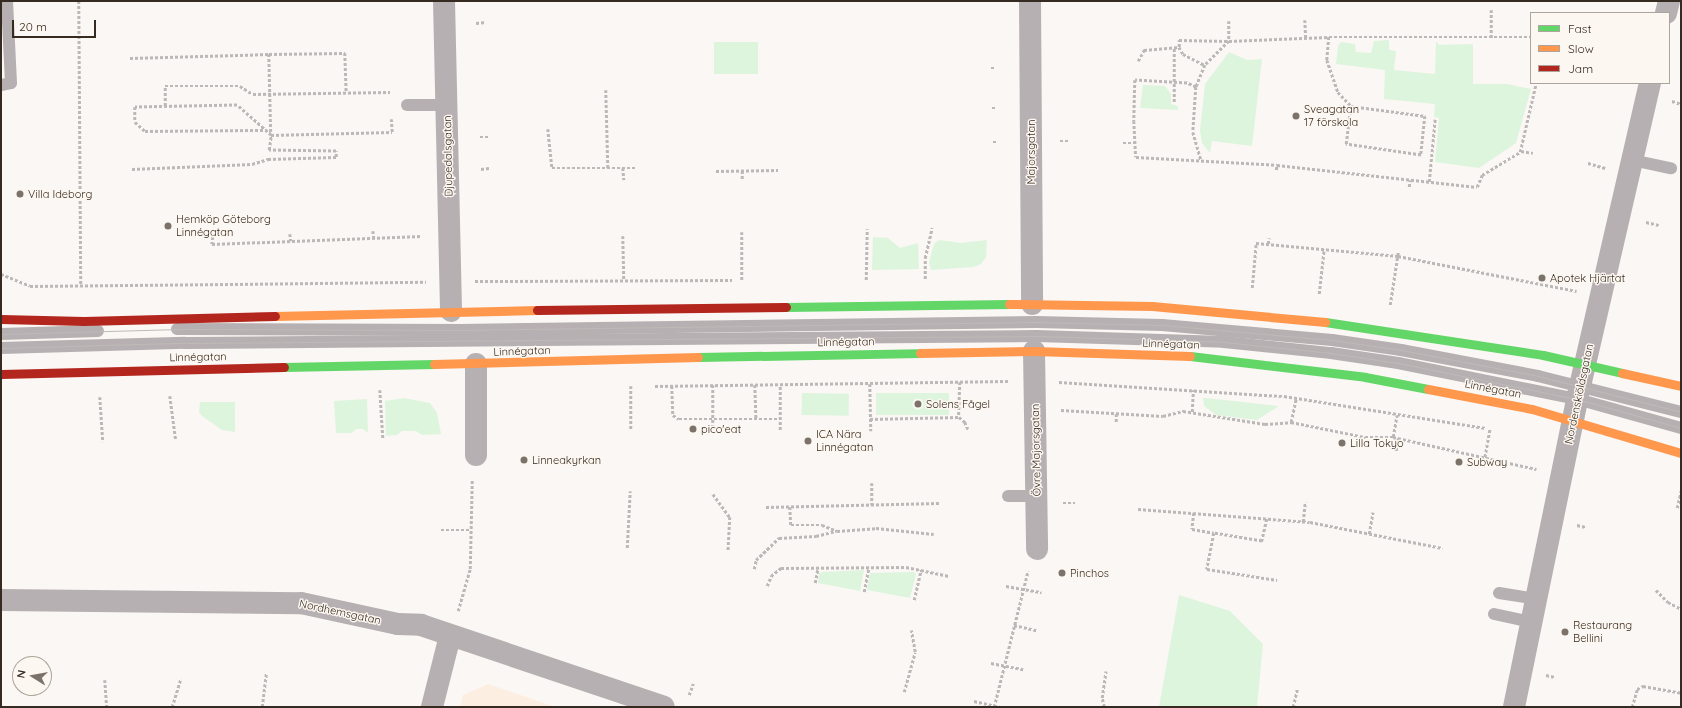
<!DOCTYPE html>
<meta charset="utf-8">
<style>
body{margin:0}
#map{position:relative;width:1682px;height:708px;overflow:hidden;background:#faf7f4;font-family:Quicksand,sans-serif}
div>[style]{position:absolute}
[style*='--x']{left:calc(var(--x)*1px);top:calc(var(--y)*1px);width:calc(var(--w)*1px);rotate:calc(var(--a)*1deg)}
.built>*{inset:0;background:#fcefe2}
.green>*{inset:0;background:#def5dd;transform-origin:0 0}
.path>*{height:2.5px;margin-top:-1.25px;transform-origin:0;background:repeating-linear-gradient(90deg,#bdb8b8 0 3px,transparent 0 5px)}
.lane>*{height:12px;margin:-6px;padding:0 6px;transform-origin:6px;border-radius:6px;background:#b7b0b2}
.street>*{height:22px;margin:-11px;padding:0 11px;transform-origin:11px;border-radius:11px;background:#b7b0b2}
.fast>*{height:9px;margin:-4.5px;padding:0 4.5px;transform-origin:4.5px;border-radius:4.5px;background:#63d668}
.slow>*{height:9px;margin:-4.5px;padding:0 4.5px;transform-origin:4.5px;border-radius:4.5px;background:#ff974d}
.jam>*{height:9px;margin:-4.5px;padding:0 4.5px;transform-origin:4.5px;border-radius:4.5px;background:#b3261e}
.tram>*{height:1px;margin:-0.5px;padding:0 0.5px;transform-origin:0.5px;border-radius:0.5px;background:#bebab8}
.dots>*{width:11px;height:11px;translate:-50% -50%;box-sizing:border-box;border:2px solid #fdf7f1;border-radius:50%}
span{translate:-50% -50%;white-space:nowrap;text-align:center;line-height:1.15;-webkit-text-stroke:3px #fdf7f1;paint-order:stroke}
.poi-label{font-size:11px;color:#362b20}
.left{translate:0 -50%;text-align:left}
.street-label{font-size:11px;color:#362b20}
.frame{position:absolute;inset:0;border:2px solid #362b20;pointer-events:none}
.legend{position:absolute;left:1530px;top:12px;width:140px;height:72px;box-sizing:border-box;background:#fdf7f1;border:1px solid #ada59d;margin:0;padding:5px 7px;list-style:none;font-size:12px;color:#362b20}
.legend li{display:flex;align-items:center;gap:8px;height:20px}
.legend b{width:20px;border:1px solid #ada59d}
.north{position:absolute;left:12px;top:656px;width:40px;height:40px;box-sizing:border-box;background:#fdf7f1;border:1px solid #ada59d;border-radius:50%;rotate:281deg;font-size:11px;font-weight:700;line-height:16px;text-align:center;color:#362b20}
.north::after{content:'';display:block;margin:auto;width:14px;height:18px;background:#7b726a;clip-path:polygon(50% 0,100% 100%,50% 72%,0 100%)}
.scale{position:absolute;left:12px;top:20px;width:84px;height:18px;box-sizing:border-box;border:2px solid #362b20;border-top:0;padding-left:5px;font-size:12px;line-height:14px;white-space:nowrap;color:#362b20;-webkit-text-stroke:3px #fdf7f1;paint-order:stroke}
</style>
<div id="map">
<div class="built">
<div style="clip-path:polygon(488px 684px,555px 707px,460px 707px,463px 695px)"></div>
</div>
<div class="green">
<div style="clip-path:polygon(1389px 40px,1389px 50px,1396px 51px,1394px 70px,1435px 74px,1436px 41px,1439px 45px,1473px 44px,1473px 84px,1507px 84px,1531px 89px,1516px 143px,1479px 168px,1435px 162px,1439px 118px,1434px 117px,1435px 104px,1384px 99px,1385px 70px,1336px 64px,1338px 46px,1341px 42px,1355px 44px,1356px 52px,1371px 53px,1374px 41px)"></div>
<div style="left:714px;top:42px;width:44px;height:32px"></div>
<div style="clip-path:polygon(1229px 52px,1247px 60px,1262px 59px,1252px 146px,1212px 141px,1210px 153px,1202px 143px,1200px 131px,1205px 84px)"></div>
<div style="clip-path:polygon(1143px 85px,1165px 86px,1171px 94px,1171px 104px,1178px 106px,1178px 110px,1140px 108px)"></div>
<div style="clip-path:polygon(873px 237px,888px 238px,900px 248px,918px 243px,919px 269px,872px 270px)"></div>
<div style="clip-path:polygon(939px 240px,961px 243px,987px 240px,986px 257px,981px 264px,973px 267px,931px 270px,929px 262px,934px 244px)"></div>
<div style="left:802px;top:393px;width:47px;height:22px;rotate:1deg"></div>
<div style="left:876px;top:393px;width:73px;height:22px"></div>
<div style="clip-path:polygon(404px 398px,430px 403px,437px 413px,441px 434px,422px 435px,416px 431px,402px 431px,397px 435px,386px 436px,385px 401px)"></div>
<div style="clip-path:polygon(1203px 398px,1206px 398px,1279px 406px,1257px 420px,1216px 415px,1204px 406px)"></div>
<div style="clip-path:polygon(367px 399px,368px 433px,363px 429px,356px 429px,352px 433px,336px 433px,334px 401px)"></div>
<div style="clip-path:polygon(200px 402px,235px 402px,235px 432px,222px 430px,202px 416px,199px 412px)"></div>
<div style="clip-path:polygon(864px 570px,860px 591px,818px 583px,819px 573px,823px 572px)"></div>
<div style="clip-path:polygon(914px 572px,916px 574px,910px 598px,867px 590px,870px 573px)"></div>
<div style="clip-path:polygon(1179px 595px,1230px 611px,1263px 644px,1257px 707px,1159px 707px)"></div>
</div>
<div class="path">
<div style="--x:79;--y:1;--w:285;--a:89.6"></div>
<div style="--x:1305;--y:20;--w:18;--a:87"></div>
<div style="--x:1229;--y:21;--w:20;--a:90"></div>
<div style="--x:1229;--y:41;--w:34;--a:135"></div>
<div style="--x:1205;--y:65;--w:24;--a:112"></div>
<div style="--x:1196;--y:87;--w:10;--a:-156"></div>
<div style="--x:1187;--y:83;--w:52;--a:-176.7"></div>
<div style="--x:1135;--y:80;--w:41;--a:91.4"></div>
<div style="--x:1134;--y:121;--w:36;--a:87"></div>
<div style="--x:1136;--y:157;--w:141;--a:3.2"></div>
<div style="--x:1277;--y:165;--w:201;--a:6.3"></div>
<div style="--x:1477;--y:187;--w:13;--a:-67"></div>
<div style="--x:1482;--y:175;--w:44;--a:-31.2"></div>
<div style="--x:1520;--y:152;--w:71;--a:-76.9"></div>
<div style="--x:476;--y:23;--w:10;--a:-6"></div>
<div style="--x:1329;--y:37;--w:23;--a:95"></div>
<div style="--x:1327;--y:60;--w:34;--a:71"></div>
<div style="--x:1338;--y:92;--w:19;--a:47"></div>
<div style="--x:1351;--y:106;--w:75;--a:7.7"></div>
<div style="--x:1425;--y:116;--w:39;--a:96"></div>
<div style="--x:1421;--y:155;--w:76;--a:-171.7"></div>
<div style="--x:1346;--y:144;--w:38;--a:-83"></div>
<div style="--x:1491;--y:38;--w:28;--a:-90"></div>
<div style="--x:1179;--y:47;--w:8;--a:60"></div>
<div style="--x:1183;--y:54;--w:25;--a:27"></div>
<div style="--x:269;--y:54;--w:76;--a:-0.8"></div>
<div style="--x:345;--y:53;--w:38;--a:88"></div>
<div style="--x:130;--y:58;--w:139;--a:-1.6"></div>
<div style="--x:269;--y:54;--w:81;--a:88.6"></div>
<div style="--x:271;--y:135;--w:121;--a:-1.4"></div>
<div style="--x:392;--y:132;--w:13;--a:-94"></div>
<div style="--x:1138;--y:61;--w:13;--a:-61"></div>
<div style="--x:1144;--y:50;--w:35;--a:-5"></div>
<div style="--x:1179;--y:47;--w:7;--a:-90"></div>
<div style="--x:1179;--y:40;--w:50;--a:1.1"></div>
<div style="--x:1229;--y:41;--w:100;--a:-2.3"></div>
<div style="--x:1329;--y:37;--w:202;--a:0"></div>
<div style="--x:991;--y:68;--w:4;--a:0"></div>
<div style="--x:1196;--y:87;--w:45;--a:93.8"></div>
<div style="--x:1193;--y:132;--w:29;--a:74"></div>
<div style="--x:606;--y:90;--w:79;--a:88.5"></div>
<div style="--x:1672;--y:101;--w:9;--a:18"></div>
<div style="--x:1174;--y:102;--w:55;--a:-90"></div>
<div style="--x:165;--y:106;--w:20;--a:-90"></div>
<div style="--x:165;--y:86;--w:75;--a:0"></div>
<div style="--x:240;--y:86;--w:15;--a:32"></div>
<div style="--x:253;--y:94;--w:137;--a:-0.8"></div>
<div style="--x:992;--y:108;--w:4;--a:0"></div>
<div style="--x:548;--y:129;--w:39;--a:84"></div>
<div style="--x:552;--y:168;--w:84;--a:0"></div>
<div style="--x:480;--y:137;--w:8;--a:0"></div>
<div style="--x:1060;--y:141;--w:10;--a:0"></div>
<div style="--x:993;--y:142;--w:4;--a:0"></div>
<div style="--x:1123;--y:143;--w:11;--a:0"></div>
<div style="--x:1521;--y:151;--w:12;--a:9"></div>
<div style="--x:1588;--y:163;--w:18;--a:16"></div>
<div style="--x:623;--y:168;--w:12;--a:85"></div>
<div style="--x:132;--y:169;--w:120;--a:-2.4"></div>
<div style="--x:252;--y:164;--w:17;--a:-17"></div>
<div style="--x:268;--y:159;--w:68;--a:-1.7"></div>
<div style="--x:336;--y:157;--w:6;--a:-90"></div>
<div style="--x:336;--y:151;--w:67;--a:-179.1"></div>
<div style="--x:269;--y:150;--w:15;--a:-82"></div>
<div style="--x:271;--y:135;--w:45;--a:-138.6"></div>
<div style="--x:237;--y:105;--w:102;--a:178.9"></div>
<div style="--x:135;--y:107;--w:15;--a:90"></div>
<div style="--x:135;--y:122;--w:13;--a:42"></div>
<div style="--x:145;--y:131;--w:120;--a:-0.5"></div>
<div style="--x:481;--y:169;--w:8;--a:-7"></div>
<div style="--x:1276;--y:170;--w:5;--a:-79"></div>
<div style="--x:716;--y:171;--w:62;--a:-0.9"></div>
<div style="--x:742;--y:179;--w:9;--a:-90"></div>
<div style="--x:1429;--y:182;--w:63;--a:-84.6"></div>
<div style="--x:1409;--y:187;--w:7;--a:-82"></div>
<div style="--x:1646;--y:222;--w:13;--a:13"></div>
<div style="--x:373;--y:231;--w:7;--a:82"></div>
<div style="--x:742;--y:232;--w:48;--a:90"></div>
<div style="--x:290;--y:234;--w:7;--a:82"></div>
<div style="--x:623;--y:236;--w:44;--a:88.7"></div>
<div style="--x:213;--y:237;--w:7;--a:98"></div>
<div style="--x:212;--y:244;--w:210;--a:-2.2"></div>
<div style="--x:1268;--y:244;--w:6;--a:-81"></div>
<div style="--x:1;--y:274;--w:31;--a:22"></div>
<div style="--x:30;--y:286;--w:396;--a:-0.6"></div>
<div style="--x:925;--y:279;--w:21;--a:-90"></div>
<div style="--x:925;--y:258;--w:31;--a:-77"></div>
<div style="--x:866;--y:280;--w:51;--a:-88.9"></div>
<div style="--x:475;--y:281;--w:257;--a:-0.2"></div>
<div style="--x:1252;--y:288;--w:45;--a:-84.9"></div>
<div style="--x:1256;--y:243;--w:143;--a:5.2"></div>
<div style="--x:1398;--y:256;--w:182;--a:11.1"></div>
<div style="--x:1319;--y:294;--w:45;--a:-83.7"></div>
<div style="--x:1390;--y:305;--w:53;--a:-81.3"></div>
<div style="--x:960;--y:382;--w:35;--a:92"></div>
<div style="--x:959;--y:417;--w:8;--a:40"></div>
<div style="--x:965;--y:422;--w:8;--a:67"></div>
<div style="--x:1059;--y:382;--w:225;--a:3.6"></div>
<div style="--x:1284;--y:396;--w:204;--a:9"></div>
<div style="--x:870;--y:384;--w:47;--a:88.8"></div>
<div style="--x:713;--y:385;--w:44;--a:90"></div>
<div style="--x:755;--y:385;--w:34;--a:88"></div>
<div style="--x:631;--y:386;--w:43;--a:90"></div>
<div style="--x:655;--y:386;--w:353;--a:-0.8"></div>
<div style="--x:672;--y:386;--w:29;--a:88"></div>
<div style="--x:673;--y:415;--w:7;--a:34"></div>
<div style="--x:679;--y:419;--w:101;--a:0"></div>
<div style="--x:380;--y:390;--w:48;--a:86.4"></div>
<div style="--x:170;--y:396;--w:45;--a:82.4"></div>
<div style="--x:100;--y:397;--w:45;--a:86.2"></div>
<div style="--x:1061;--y:410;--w:102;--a:3.4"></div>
<div style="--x:1163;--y:416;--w:21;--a:-14"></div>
<div style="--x:1183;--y:411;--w:83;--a:9"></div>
<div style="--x:1265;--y:424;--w:26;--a:-4"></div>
<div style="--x:1291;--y:422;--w:76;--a:11.5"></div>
<div style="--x:1365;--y:437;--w:28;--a:0"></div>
<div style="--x:1393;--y:437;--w:147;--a:12.6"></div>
<div style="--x:1192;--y:412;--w:22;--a:-87"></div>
<div style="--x:870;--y:419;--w:89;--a:-1.3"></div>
<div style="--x:1116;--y:422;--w:8;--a:-90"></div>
<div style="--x:1291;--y:422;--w:24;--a:-78"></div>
<div style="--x:780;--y:430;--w:45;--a:-90"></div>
<div style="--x:1393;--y:437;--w:22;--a:-80"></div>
<div style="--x:1396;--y:451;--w:13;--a:-81"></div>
<div style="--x:1483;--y:467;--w:39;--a:-80"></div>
<div style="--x:872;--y:483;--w:22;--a:90"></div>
<div style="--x:713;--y:494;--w:29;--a:54"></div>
<div style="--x:730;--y:517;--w:34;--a:93"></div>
<div style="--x:1063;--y:503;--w:12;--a:0"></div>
<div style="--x:766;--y:507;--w:173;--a:-1.3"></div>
<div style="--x:790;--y:507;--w:18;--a:87"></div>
<div style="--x:791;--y:525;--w:31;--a:0"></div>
<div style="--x:822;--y:525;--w:16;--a:22"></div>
<div style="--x:837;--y:531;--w:39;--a:-4"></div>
<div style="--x:876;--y:528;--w:58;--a:5.9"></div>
<div style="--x:1677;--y:508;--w:18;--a:-77"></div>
<div style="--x:1138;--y:509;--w:172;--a:4.3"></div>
<div style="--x:1310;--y:522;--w:135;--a:11.1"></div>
<div style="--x:1194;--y:513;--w:16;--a:97"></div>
<div style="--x:1192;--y:529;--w:22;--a:10"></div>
<div style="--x:1267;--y:519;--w:23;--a:103"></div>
<div style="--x:1262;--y:541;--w:49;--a:-170.5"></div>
<div style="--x:1214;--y:533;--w:37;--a:101"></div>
<div style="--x:1207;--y:569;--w:71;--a:8.9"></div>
<div style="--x:1303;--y:522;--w:20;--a:-84"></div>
<div style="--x:1577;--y:525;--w:9;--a:13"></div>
<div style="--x:441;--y:530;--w:30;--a:0"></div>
<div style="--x:1369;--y:534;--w:22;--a:-80"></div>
<div style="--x:627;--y:548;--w:57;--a:-87"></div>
<div style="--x:754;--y:569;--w:9;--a:-77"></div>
<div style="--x:756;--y:560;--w:32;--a:-44"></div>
<div style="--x:779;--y:538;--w:37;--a:-3"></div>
<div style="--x:816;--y:536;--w:21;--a:-14"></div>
<div style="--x:815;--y:583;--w:15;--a:-79"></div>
<div style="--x:767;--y:586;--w:11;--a:-68"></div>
<div style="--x:771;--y:576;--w:13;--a:-39"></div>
<div style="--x:781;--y:568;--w:125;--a:-0.5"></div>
<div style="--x:906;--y:567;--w:44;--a:11.8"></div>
<div style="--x:1006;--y:586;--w:36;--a:10"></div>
<div style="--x:1656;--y:590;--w:17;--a:45"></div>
<div style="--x:1668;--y:602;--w:15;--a:28"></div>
<div style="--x:864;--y:592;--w:25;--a:-79"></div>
<div style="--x:914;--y:600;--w:31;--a:-77"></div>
<div style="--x:458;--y:611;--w:44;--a:-74.1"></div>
<div style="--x:470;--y:569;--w:89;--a:-88.7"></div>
<div style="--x:1014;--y:625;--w:23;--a:13"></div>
<div style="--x:991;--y:663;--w:33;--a:11"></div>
<div style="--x:1546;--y:675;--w:9;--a:13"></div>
<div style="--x:105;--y:680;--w:27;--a:86"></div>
<div style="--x:904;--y:692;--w:41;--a:-74.6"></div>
<div style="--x:915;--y:652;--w:22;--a:-100"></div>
<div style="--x:689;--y:695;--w:12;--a:-70"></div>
<div style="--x:974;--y:701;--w:28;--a:13"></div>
<div style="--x:172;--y:707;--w:30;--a:-73"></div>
<div style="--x:262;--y:707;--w:34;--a:-83"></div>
<div style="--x:994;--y:707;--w:140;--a:-76"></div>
<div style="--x:1104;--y:707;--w:9;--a:-103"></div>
<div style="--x:1102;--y:698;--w:27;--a:-82"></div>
<div style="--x:1293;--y:707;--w:18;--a:-77"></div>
<div style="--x:1632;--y:707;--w:19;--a:-74"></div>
<div style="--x:1637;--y:689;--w:7;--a:-27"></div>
<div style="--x:1643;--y:686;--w:39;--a:10"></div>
</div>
<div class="lane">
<div style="--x:1;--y:85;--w:10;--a:-11"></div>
<div style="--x:11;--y:83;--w:82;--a:-92.8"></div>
<div style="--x:407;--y:105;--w:40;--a:0"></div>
<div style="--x:1632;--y:160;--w:40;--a:12"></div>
<div style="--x:177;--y:329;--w:283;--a:0.2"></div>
<div style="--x:460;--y:330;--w:576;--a:-0.8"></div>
<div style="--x:1036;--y:322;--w:126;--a:1.4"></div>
<div style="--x:1162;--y:325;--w:171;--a:5"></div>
<div style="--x:1332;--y:340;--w:70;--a:8.2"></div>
<div style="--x:1401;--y:350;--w:139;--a:10.7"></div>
<div style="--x:1538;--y:376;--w:147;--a:14.1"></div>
<div style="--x:1;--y:334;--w:97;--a:-1.8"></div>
<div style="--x:1;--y:348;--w:184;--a:-1.6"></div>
<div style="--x:185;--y:343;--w:852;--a:-0.47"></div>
<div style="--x:1037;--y:336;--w:187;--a:1.8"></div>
<div style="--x:1224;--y:342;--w:108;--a:5.9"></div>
<div style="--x:1331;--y:353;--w:68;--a:8.5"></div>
<div style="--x:1398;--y:363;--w:183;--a:11.4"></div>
<div style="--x:1577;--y:399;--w:108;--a:15.6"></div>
<div style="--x:1008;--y:496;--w:28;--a:0"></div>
<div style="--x:1499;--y:593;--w:37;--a:9"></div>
<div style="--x:1494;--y:614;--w:38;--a:12"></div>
</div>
<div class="street">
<div style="--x:444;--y:1;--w:310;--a:88.7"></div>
<div style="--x:1030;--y:1;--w:303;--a:89.6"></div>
<div style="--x:1666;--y:13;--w:12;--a:-76"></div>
<div style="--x:1034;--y:351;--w:198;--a:89.1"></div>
<div style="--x:476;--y:364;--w:91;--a:90"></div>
<div style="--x:1;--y:600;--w:300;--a:0.6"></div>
<div style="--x:301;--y:603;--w:99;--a:12.2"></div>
<div style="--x:398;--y:624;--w:23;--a:2"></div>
<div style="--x:421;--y:625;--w:256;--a:18.6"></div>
<div style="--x:432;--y:707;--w:73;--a:-75.8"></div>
<div style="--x:1514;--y:707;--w:314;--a:-78.4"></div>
<div style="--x:1577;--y:399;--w:324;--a:-77"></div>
</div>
<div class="fast">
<div style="--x:786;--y:307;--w:223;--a:-0.8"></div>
<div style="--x:1325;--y:322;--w:220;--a:8.6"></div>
<div style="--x:1543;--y:355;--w:81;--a:12.8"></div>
<div style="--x:1190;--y:356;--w:176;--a:6.8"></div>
<div style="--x:1365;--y:377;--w:64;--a:10.8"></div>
<div style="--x:698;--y:357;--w:222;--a:-1"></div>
<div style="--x:284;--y:367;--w:150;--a:-1.1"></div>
</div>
<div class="slow">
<div style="--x:1009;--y:304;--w:143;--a:0.8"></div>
<div style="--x:1152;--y:306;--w:174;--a:5.3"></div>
<div style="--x:275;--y:316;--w:262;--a:-1.3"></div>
<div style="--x:920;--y:353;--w:114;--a:-1"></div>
<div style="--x:1034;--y:351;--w:156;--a:1.8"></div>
<div style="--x:434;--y:364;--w:264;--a:-1.5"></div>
<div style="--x:1622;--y:373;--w:60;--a:12.4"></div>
<div style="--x:1428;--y:389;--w:106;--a:10.9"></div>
<div style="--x:1532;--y:409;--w:155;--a:16.5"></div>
</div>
<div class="jam">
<div style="--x:537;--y:310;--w:249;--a:-0.7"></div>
<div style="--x:1;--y:319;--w:83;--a:1.4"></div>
<div style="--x:84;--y:321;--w:191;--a:-1.5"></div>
<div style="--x:1;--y:374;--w:283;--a:-1.4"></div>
</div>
<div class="tram">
<div style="--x:1;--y:334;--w:179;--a:-1.6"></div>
<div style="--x:180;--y:329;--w:280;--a:0.2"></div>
<div style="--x:460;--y:330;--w:576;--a:-0.8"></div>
<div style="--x:1036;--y:322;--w:126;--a:1.4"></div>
<div style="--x:1162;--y:325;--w:171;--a:5"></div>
<div style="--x:1332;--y:340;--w:70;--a:8.2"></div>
<div style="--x:1401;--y:350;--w:139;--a:10.7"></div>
<div style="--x:1538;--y:376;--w:147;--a:14.1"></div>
<div style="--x:1;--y:348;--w:184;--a:-1.6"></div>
<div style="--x:185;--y:343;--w:852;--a:-0.47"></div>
<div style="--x:1037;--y:336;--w:187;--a:1.8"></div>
<div style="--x:1224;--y:342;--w:108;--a:5.9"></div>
<div style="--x:1331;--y:353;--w:68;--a:8.5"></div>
<div style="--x:1398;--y:363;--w:183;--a:11.4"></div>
<div style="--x:1577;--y:399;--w:108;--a:15.6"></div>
</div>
<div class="dots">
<div style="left:1296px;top:116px;background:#7b726a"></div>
<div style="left:20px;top:194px;background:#7b726a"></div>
<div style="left:168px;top:226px;background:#7b726a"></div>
<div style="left:1542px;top:278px;background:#7b726a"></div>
<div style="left:918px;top:404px;background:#7b726a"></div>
<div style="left:693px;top:429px;background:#7b726a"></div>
<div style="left:808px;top:441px;background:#7b726a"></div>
<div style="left:1342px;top:443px;background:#7b726a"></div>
<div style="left:524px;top:460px;background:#7b726a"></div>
<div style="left:1459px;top:462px;background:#7b726a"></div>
<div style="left:1062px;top:573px;background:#7b726a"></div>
<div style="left:1565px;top:632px;background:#7b726a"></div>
</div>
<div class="poi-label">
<span class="left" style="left:1304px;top:116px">Sveagatan<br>17 förskola</span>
<span class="left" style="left:28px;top:194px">Villa Ideborg</span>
<span class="left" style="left:176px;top:226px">Hemköp Göteborg<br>Linnégatan</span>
<span class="left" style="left:1550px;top:278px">Apotek Hjärtat</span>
<span class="left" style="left:926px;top:404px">Solens Fågel</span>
<span class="left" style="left:701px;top:429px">pico'eat</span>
<span class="left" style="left:816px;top:441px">ICA Nära<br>Linnégatan</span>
<span class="left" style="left:1350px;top:443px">Lilla Tokyo</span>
<span class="left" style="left:532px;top:460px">Linneakyrkan</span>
<span class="left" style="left:1467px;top:462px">Subway</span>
<span class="left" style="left:1070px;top:573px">Pinchos</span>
<span class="left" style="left:1573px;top:632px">Restaurang<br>Bellini</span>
</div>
<div class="street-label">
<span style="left:1031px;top:152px;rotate:-90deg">Majorsgatan</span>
<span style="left:448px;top:156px;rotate:-91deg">Djupedalsgatan</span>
<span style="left:846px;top:342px;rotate:-1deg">Linnégatan</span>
<span style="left:1171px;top:344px;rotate:2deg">Linnégatan</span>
<span style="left:522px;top:351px;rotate:-2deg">Linnégatan</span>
<span style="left:198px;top:357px;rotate:-1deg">Linnégatan</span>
<span style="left:1493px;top:389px;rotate:11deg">Linnégatan</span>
<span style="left:1579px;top:394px;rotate:-78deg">Nordenskiöldsgatan</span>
<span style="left:1036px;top:450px;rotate:-91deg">Övre Majorsgatan</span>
<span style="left:340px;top:612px;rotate:12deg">Nordhemsgatan</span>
</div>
<div class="frame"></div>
<ul class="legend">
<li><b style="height:5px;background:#63d668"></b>Fast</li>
<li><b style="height:5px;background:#ff974d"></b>Slow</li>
<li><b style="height:5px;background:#b3261e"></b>Jam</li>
</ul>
<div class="north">N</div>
<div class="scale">20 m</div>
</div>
